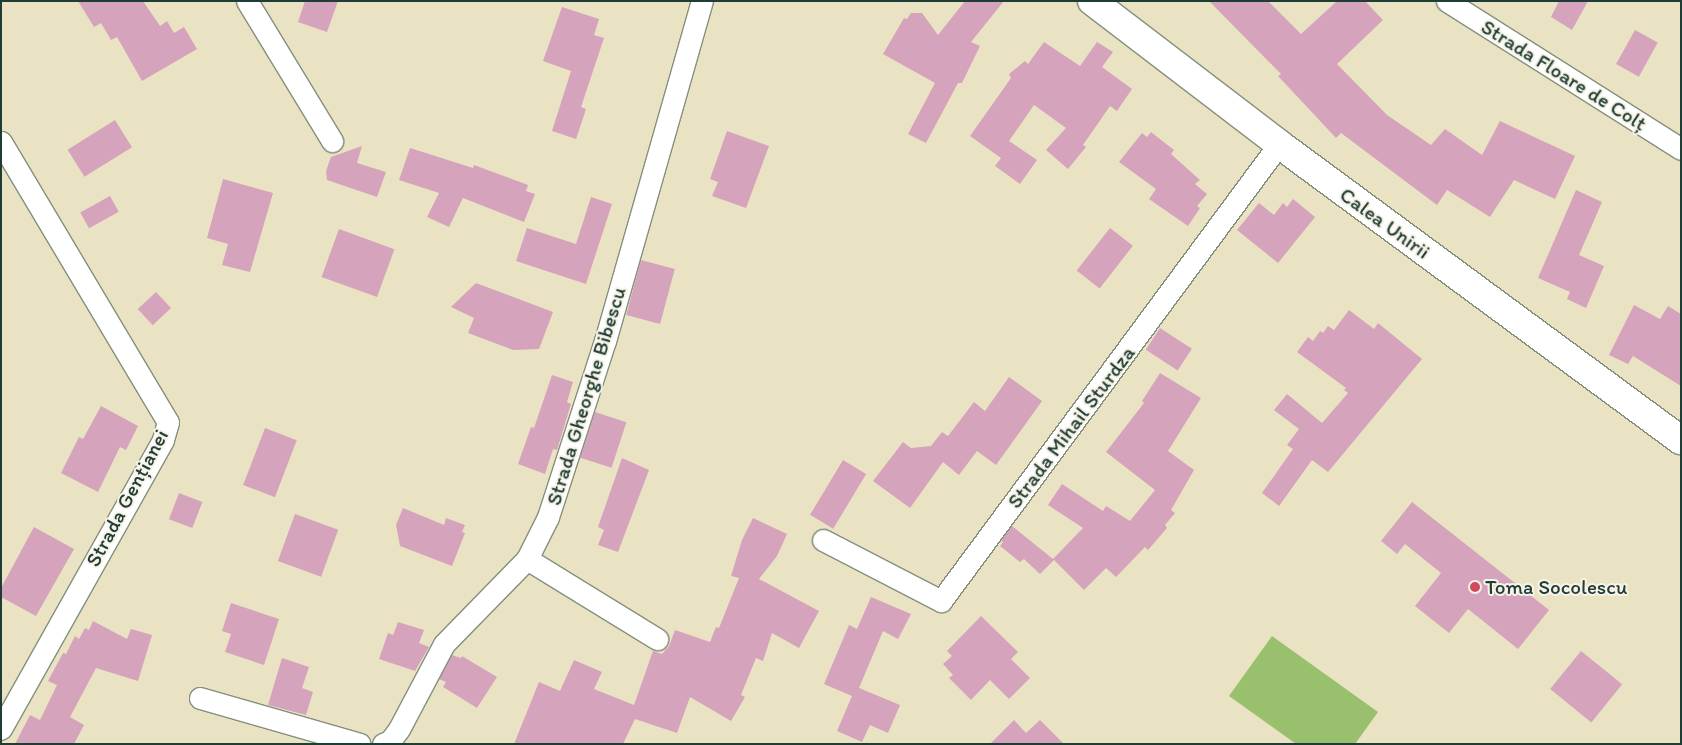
<!DOCTYPE html>
<meta charset="utf-8">
<style>
body{margin:0}
#map{position:relative;width:1682px;height:745px;overflow:hidden;background:#eae3c3;font-family:Itim,sans-serif}
div>[style]{position:absolute}
[style*='--x']{left:calc(var(--x)*1px);top:calc(var(--y)*1px);width:calc(var(--w)*1px);rotate:calc(var(--a)*1deg)}
.green>*{inset:0;background:#99c16d}
.building>*{inset:0;background:#d5a3bc;transform-origin:0 0}
.roads{filter:drop-shadow(1px 0 #84907c) drop-shadow(-1px 0 #84907c) drop-shadow(0 1px #84907c) drop-shadow(0 -1px #84907c)}
.street>*{height:21px;margin:-10.5px;padding:0 10.5px;transform-origin:10.5px;border-radius:10.5px;background:#fff}
.secondary>*{height:28px;margin:-14px;padding:0 14px;transform-origin:14px;border-radius:14px;background:#fff}
.dots>*{width:14px;height:14px;translate:-50% -50%;box-sizing:border-box;border:2px solid #f7f3e8;border-radius:50%}
span{translate:-50% -50%;white-space:nowrap;text-align:center;line-height:1.15;-webkit-text-stroke:4px #f7f3e8;paint-order:stroke}
.street-label{font-size:21px;color:#1f3d34}
.poi-label{font-size:21px;color:#1f3d34}
.left{translate:0 -50%;text-align:left}
.frame{position:absolute;inset:0;border:2px solid #1f3d34;pointer-events:none}
</style>
<div id="map">
<div class="green">
<div style="clip-path:polygon(1272px 636px,1378px 712px,1355px 744px,1296px 744px,1229px 696px)"></div>
</div>
<div class="building">
<div style="clip-path:polygon(78px 1px,143px 1px,160px 26px,167px 21px,174px 33px,184px 27px,197px 49px,142px 81px,117px 37px,111px 40px,101px 23px,94px 27px)"></div>
<div style="clip-path:polygon(305px 1px,338px 1px,327px 32px,298px 22px)"></div>
<div style="clip-path:polygon(965px 1px,1004px 1px,971px 42px,980px 46px,962px 83px,958px 83px,926px 143px,908px 134px,935px 83px,883px 54px,904px 18px,907px 19px,911px 13px,922px 13px,938px 35px)"></div>
<div style="clip-path:polygon(1209px 1px,1268px 1px,1301px 34px,1337px 1px,1365px 1px,1383px 20px,1337px 64px,1387px 115px,1431px 145px,1445px 129px,1482px 155px,1500px 121px,1575px 156px,1555px 199px,1514px 180px,1490px 217px,1447px 190px,1437px 205px,1341px 133px,1336px 138px,1278px 76px,1281px 74px)"></div>
<div style="clip-path:polygon(1559px 1px,1588px 1px,1572px 30px,1551px 17px)"></div>
<div style="clip-path:polygon(562px 7px,599px 19px,594px 35px,604px 38px,581px 107px,586px 109px,576px 139px,552px 131px,571px 71px,543px 61px)"></div>
<div style="left:1635px;top:30px;width:26px;height:39px;rotate:29deg"></div>
<div style="clip-path:polygon(1044px 42px,1080px 66px,1097px 42px,1113px 52px,1102px 67px,1132px 89px,1117px 111px,1110px 106px,1083px 145px,1086px 147px,1068px 169px,1046px 150px,1066px 128px,1034px 105px,1009px 141px,1037px 160px,1020px 184px,995px 166px,1001px 158px,970px 136px,1011px 78px,1009px 74px,1025px 61px,1028px 64px)"></div>
<div style="left:115px;top:120px;width:32px;height:56px;rotate:58deg"></div>
<div style="clip-path:polygon(727px 131px,769px 146px,746px 208px,712px 196px,718px 182px,710px 179px)"></div>
<div style="clip-path:polygon(1151px 132px,1174px 150px,1171px 154px,1200px 180px,1195px 184px,1207px 194px,1197px 206px,1200px 208px,1188px 226px,1149px 199px,1156px 189px,1119px 162px,1142px 133px,1147px 137px)"></div>
<div style="clip-path:polygon(362px 146px,357px 163px,386px 172px,377px 197px,327px 180px,326px 171px,331px 157px)"></div>
<div style="clip-path:polygon(410px 148px,473px 168px,474px 165px,528px 185px,526px 191px,535px 194px,524px 222px,463px 198px,449px 227px,427px 217px,439px 193px,399px 180px)"></div>
<div style="clip-path:polygon(223px 179px,273px 193px,250px 272px,222px 265px,228px 244px,207px 238px)"></div>
<div style="clip-path:polygon(1576px 190px,1602px 202px,1579px 255px,1604px 266px,1586px 308px,1567px 299px,1570px 292px,1538px 278px)"></div>
<div style="left:110px;top:196px;width:18px;height:34px;rotate:61deg"></div>
<div style="clip-path:polygon(591px 197px,612px 204px,586px 284px,516px 261px,527px 228px,576px 244px)"></div>
<div style="clip-path:polygon(1293px 199px,1315px 217px,1278px 263px,1237px 230px,1259px 203px,1274px 215px,1283px 203px,1287px 207px)"></div>
<div style="left:1110px;top:228px;width:29px;height:54px;rotate:38deg"></div>
<div style="left:339px;top:229px;width:59px;height:51px;rotate:20deg"></div>
<div style="left:641px;top:260px;width:35px;height:57px;rotate:15deg"></div>
<div style="clip-path:polygon(476px 283px,553px 312px,539px 349px,513px 350px,468px 333px,474px 318px,451px 307px)"></div>
<div style="left:156px;top:292px;width:22px;height:25px;rotate:47deg"></div>
<div style="clip-path:polygon(1634px 305px,1660px 319px,1668px 306px,1681px 314px,1681px 386px,1633px 356px,1628px 364px,1609px 355px)"></div>
<div style="clip-path:polygon(1349px 310px,1374px 329px,1378px 323px,1422px 359px,1328px 472px,1312px 460px,1279px 506px,1262px 493px,1293px 449px,1287px 445px,1299px 429px,1274px 410px,1287px 394px,1322px 423px,1348px 393px,1344px 390px,1346px 388px,1297px 352px,1308px 337px,1313px 341px,1320px 331px,1323px 333px,1328px 326px,1334px 330px)"></div>
<div style="left:1160px;top:328px;width:38px;height:26px;rotate:33deg"></div>
<div style="clip-path:polygon(1160px 373px,1201px 398px,1168px 451px,1194px 470px,1171px 510px,1175px 513px,1165px 525px,1167px 528px,1148px 550px,1145px 547px,1116px 577px,1106px 568px,1084px 590px,1054px 560px,1040px 574px,1024px 559px,1020px 562px,1000px 546px,1003px 542px,1001px 541px,1012px 526px,1053px 559px,1083px 528px,1048px 505px,1062px 484px,1103px 511px,1106px 506px,1130px 521px,1155px 490px,1106px 452px,1144px 403px,1142px 401px)"></div>
<div style="clip-path:polygon(552px 375px,573px 382px,567px 402px,571px 404px,557px 450px,553px 449px,545px 474px,518px 464px,531px 427px,534px 428px)"></div>
<div style="clip-path:polygon(1009px 377px,1042px 401px,996px 465px,977px 451px,959px 475px,943px 462px,910px 508px,873px 481px,903px 442px,911px 448px,931px 446px,942px 432px,948px 436px,974px 402px,985px 411px)"></div>
<div style="clip-path:polygon(101px 406px,138px 426px,126px 450px,120px 447px,98px 492px,61px 473px,79px 437px,83px 439px)"></div>
<div style="left:595px;top:412px;width:33px;height:48px;rotate:18deg"></div>
<div style="left:265px;top:428px;width:34px;height:61px;rotate:21deg"></div>
<div style="clip-path:polygon(622px 458px,649px 470px,618px 552px,598px 545px,604px 530px,598px 527px)"></div>
<div style="left:843px;top:460px;width:27px;height:64px;rotate:31deg"></div>
<div style="left:179px;top:493px;width:25px;height:28px;rotate:21deg"></div>
<div style="clip-path:polygon(1412px 502px,1549px 610px,1518px 649px,1468px 609px,1449px 633px,1415px 606px,1441px 573px,1405px 544px,1397px 554px,1381px 541px)"></div>
<div style="clip-path:polygon(403px 508px,444px 525px,446px 518px,465px 525px,462px 532px,465px 533px,452px 566px,400px 546px,396px 525px)"></div>
<div style="left:295px;top:514px;width:46px;height:50px;rotate:20deg"></div>
<div style="clip-path:polygon(753px 518px,787px 534px,777px 556px,759px 579px,819px 611px,799px 648px,772px 633px,763px 661px,756px 658px,741px 695px,745px 697px,731px 721px,690px 697px,677px 733px,635px 719px,623px 744px,514px 744px,539px 682px,560px 691px,574px 660px,602px 672px,594px 689px,634px 705px,653px 651px,662px 654px,669px 646px,675px 630px,710px 642px,716px 627px,719px 628px,739px 578px,731px 576px,742px 540px)"></div>
<div style="clip-path:polygon(34px 527px,74px 549px,36px 616px,1px 597px,1px 588px)"></div>
<div style="clip-path:polygon(871px 597px,911px 614px,898px 639px,883px 631px,859px 688px,900px 705px,888px 733px,870px 725px,862px 742px,837px 731px,852px 696px,824px 684px,849px 625px,857px 629px)"></div>
<div style="clip-path:polygon(231px 603px,279px 619px,264px 665px,225px 652px,231px 634px,222px 631px)"></div>
<div style="clip-path:polygon(981px 616px,1018px 652px,1011px 659px,1030px 678px,1009px 699px,990px 680px,971px 700px,949px 678px,953px 675px,943px 664px,952px 656px,947px 651px)"></div>
<div style="clip-path:polygon(93px 621px,127px 639px,131px 629px,152px 635px,138px 681px,96px 668px,70px 717px,84px 725px,74px 744px,15px 744px,30px 715px,40px 720px,57px 685px,48px 681px,63px 653px,66px 654px,75px 636px,79px 639px,85px 628px,89px 630px)"></div>
<div style="clip-path:polygon(398px 622px,424px 630px,419px 643px,429px 647px,415px 671px,379px 659px,388px 633px,393px 635px)"></div>
<div style="left:1581px;top:651px;width:53px;height:49px;rotate:39deg"></div>
<div style="clip-path:polygon(452px 655px,461px 658px,462px 656px,497px 677px,477px 708px,443px 687px,446px 682px,439px 679px)"></div>
<div style="clip-path:polygon(282px 658px,309px 667px,302px 688px,313px 692px,306px 715px,268px 705px)"></div>
<div style="clip-path:polygon(1014px 720px,1026px 733px,1040px 720px,1064px 744px,990px 744px)"></div>
</div>
<div class="roads">
<div class="street">
<div style="--x:247;--y:1;--w:164;--a:58.7"></div>
<div style="--x:1447;--y:1;--w:277;--a:32.3"></div>
<div style="--x:1;--y:142;--w:326;--a:59.2"></div>
<div style="--x:168;--y:422;--w:19;--a:106"></div>
<div style="--x:163;--y:440;--w:331;--a:119.3"></div>
<div style="--x:823;--y:540;--w:133;--a:27.3"></div>
<div style="--x:941;--y:601;--w:568;--a:-53.51"></div>
<div style="--x:527;--y:559;--w:153;--a:31.6"></div>
<div style="--x:200;--y:698;--w:166;--a:16"></div>
<div style="--x:383;--y:744;--w:8;--a:-23"></div>
<div style="--x:390;--y:741;--w:15;--a:-53"></div>
<div style="--x:399;--y:729;--w:96;--a:-62.1"></div>
<div style="--x:444;--y:644;--w:119;--a:-45.7"></div>
<div style="--x:527;--y:559;--w:47;--a:-63.4"></div>
<div style="--x:548;--y:517;--w:185;--a:-72.1"></div>
<div style="--x:605;--y:341;--w:354;--a:-74.1"></div>
</div>
<div class="secondary">
<div style="--x:1092;--y:1;--w:235;--a:37.4"></div>
<div style="--x:1279;--y:144;--w:499;--a:36.4"></div>
</div>
</div>
<div class="dots">
<div style="left:1475px;top:587px;background:#d1495b"></div>
</div>
<div class="street-label">
<span style="left:1564px;top:75px;rotate:32deg">Strada Floare de Colț</span>
<span style="left:1385px;top:223px;rotate:36deg">Calea Unirii</span>
<span style="left:586px;top:396px;rotate:-73deg">Strada Gheorghe Bibescu</span>
<span style="left:1071px;top:427px;rotate:-53deg">Strada Mihail Sturdza</span>
<span style="left:127px;top:498px;rotate:-62deg">Strada Gențianei</span>
</div>
<div class="poi-label">
<span class="left" style="left:1485px;top:587px">Toma Socolescu</span>
</div>
<div class="frame"></div>
</div>
